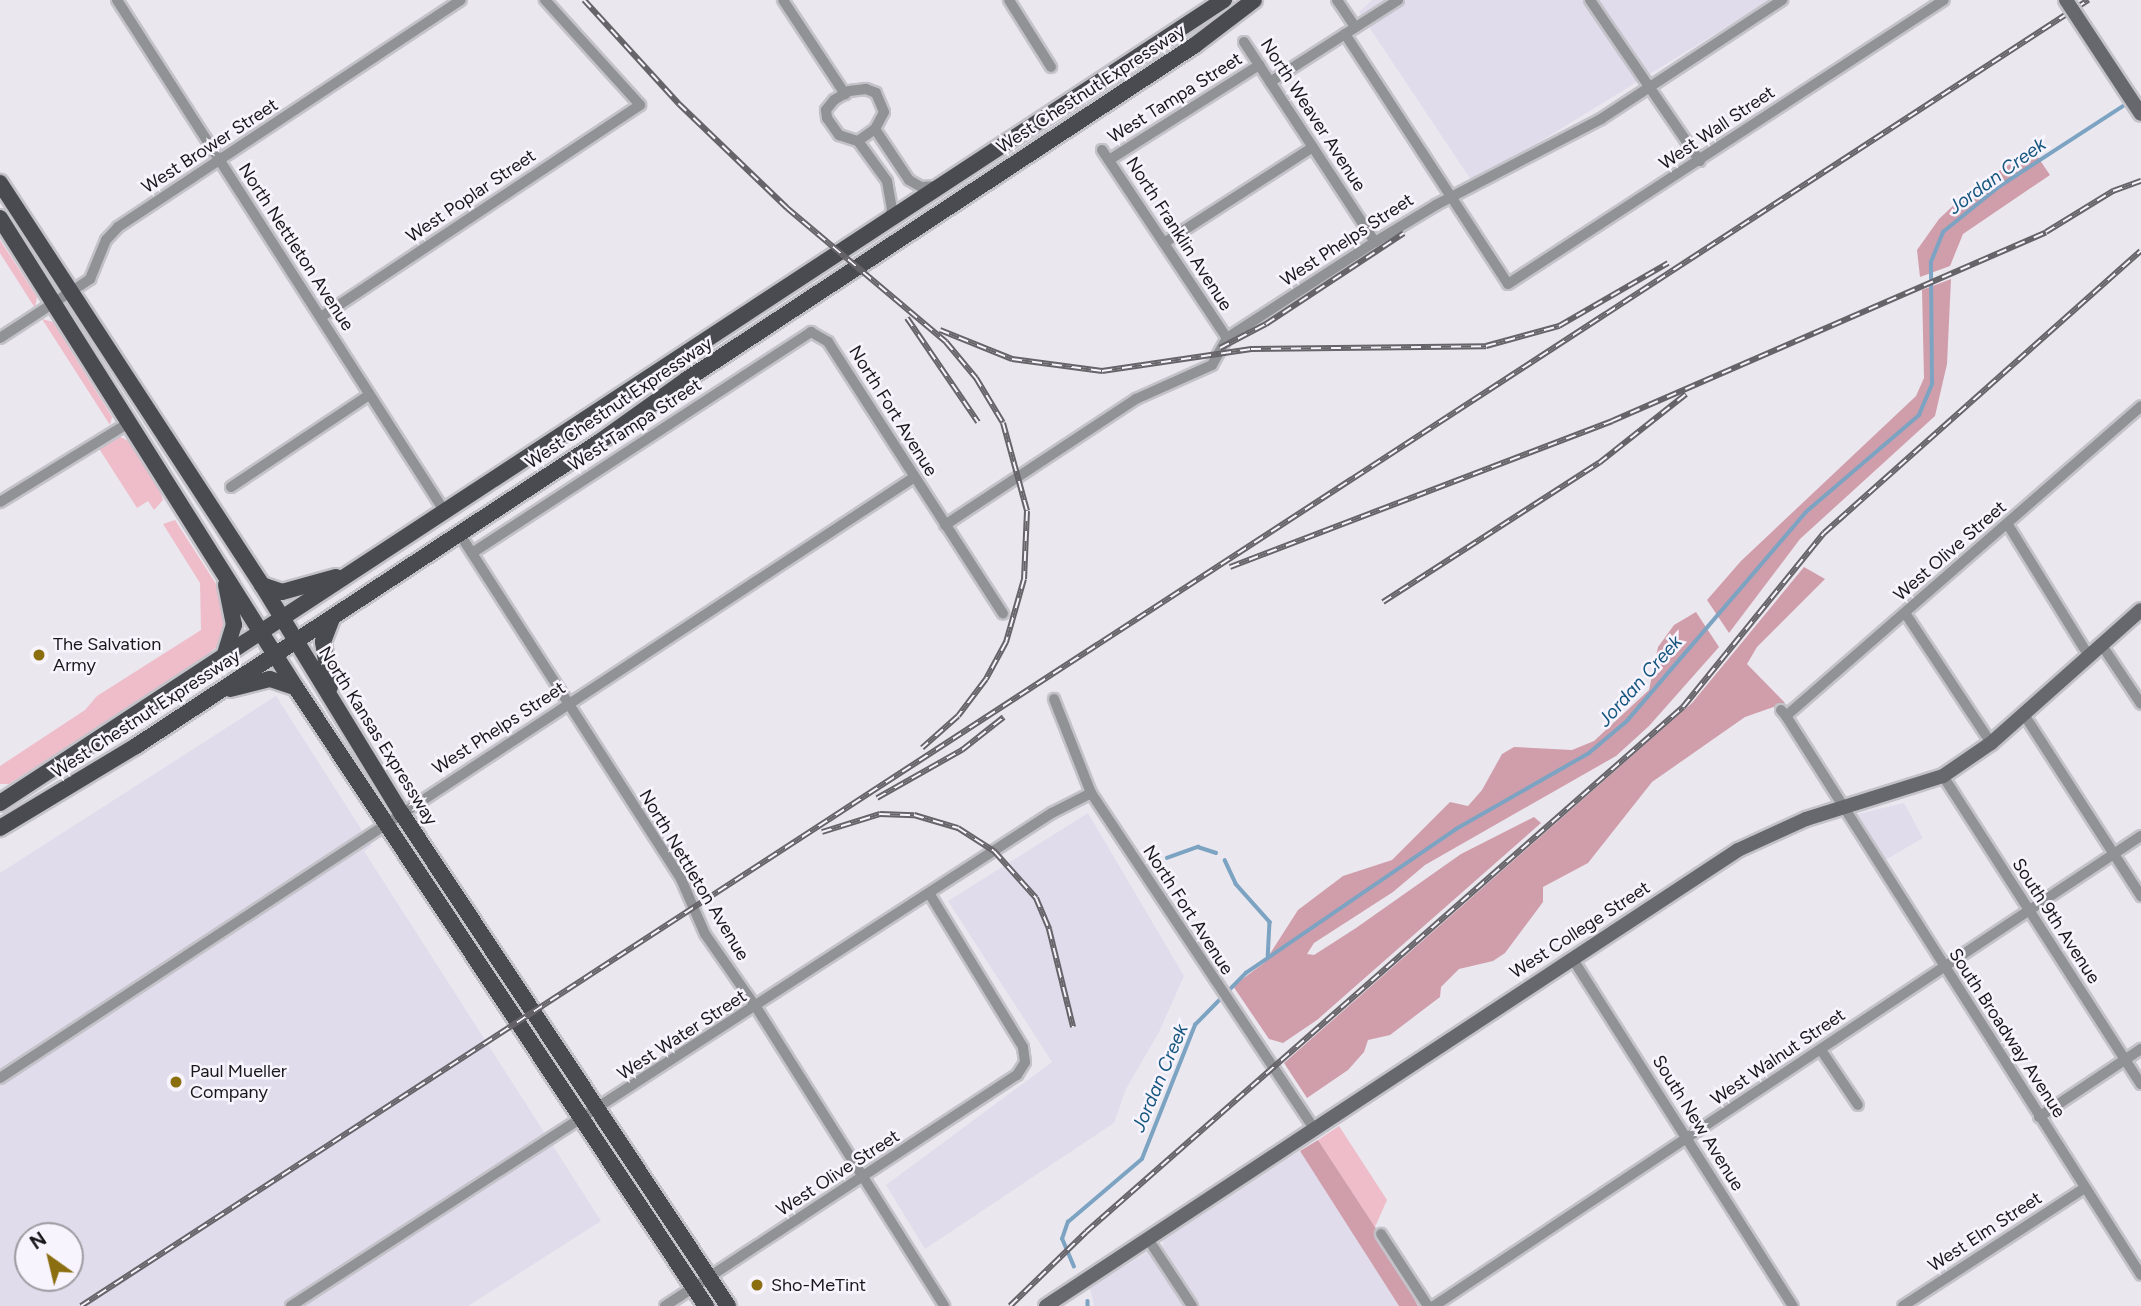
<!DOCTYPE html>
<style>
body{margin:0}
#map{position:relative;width:2141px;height:1306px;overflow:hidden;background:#eae7ef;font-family:Figtree,sans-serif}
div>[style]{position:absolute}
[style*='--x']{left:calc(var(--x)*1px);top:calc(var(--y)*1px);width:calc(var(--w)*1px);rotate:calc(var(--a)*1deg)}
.built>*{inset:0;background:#e1dceb}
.green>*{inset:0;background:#efbdca}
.forest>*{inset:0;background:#d09eab}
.stream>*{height:3.5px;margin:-1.75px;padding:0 1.75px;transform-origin:1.75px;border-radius:1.75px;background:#7ca3c2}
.roads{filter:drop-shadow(2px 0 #c4c2c9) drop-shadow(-2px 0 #c4c2c9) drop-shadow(0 2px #c4c2c9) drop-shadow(0 -2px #c4c2c9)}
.minor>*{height:10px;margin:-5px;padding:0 5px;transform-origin:5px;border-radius:5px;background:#909295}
.secondary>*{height:14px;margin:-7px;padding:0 7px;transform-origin:7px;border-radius:7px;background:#67686d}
.primary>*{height:16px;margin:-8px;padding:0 8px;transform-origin:8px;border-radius:8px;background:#4a4b51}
.rail>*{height:6px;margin-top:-3px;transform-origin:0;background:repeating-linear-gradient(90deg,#f7f4fd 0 10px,#666469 0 20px);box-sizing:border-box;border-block:2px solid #666469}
.bridges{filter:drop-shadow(2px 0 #c4c2c9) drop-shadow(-2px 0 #c4c2c9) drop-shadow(0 2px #c4c2c9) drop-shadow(0 -2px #c4c2c9)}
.secondary-bridge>*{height:14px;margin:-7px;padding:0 7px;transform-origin:7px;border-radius:7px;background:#67686d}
.dots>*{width:19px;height:19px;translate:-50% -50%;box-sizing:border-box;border:4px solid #f7f4fd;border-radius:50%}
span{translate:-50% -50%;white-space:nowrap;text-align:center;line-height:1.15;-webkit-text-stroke:5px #f7f4fd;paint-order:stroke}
.street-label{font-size:18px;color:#18171a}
.poi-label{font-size:18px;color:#18171a}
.left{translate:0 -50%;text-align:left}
.water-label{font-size:19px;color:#15567f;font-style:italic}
.north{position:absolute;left:14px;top:1222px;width:70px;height:70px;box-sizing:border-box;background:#f7f4fd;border:2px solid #9e9ca2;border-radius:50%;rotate:326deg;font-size:19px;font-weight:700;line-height:28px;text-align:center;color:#18171a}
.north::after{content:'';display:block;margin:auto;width:24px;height:32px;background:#8b6e10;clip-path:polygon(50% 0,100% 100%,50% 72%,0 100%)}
</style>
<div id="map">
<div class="built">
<div style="clip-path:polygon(1372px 0,1770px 0,1473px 183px,1359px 12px)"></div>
<div style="clip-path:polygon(evenodd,276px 696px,372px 846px,364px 851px,601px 1221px,468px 1306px,0 1306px,0 873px,276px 696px,28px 1236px,70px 1236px,70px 1278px,28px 1278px,28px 1236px)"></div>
<div style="clip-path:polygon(1904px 803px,1923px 838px,1882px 862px,1858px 814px)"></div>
<div style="clip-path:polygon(1088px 813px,1184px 976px,1159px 1032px,1126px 1089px,1114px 1123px,925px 1249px,886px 1185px,1052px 1062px,948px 901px)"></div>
<div style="clip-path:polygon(1300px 1151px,1399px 1306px,1199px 1306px,1163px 1249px,1163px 1240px)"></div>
<div style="clip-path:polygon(1149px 1251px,1184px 1306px,1094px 1306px,1090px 1288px)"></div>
</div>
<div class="green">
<div style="clip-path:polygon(0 240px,37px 297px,35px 308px,0 253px)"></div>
<div style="clip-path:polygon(42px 319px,53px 322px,112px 417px,110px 425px)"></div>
<div style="clip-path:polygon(119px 436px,130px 442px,161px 493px,163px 500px,154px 510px,148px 501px,137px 508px,98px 447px)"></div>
<div style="clip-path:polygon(175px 520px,218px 587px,226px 630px,222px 642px,198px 663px,9px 784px,0 784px,0 766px,85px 710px,97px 696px,201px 630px,200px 583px,163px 524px)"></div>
<div style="clip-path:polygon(1339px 1126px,1387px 1200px,1375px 1227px,1318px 1140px)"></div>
</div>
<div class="forest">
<div style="clip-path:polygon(2033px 150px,2050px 175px,1963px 234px,1950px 266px,1920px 277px,1917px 250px,1939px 219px,1973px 187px)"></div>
<div style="clip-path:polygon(1951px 279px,1947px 364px,1935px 416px,1800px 539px,1729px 633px,1707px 600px,1741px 561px,1916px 396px,1924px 378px,1922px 290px)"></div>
<div style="clip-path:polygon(1804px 567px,1825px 579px,1757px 647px,1747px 664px,1785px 703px,1745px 717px,1652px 782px,1588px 863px,1543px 887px,1543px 902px,1505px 953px,1493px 961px,1459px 969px,1441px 987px,1440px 997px,1390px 1035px,1368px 1040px,1364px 1052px,1348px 1070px,1307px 1098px,1284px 1063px,1692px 703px)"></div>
<div style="clip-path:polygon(1696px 612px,1719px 647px,1649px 726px,1616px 756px,1425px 865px,1393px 892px,1314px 943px,1307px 954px,1314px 955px,1356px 928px,1461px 854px,1534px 817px,1541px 823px,1317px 1020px,1283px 1043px,1269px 1039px,1233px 986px,1264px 963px,1298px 910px,1343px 876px,1392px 860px,1450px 802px,1468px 806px,1482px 790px,1502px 754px,1514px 747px,1572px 750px,1594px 741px,1649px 690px,1658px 647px,1674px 625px)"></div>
<div style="clip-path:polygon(1318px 1140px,1375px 1227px,1418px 1306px,1399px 1306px,1300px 1151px)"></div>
</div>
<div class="stream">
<div style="--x:1167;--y:858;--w:33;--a:-20"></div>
<div style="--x:1198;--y:847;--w:19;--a:18"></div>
<div style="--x:1225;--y:860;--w:26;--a:65"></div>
<div style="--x:1236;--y:884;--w:51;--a:48.2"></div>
<div style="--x:1270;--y:922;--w:34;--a:93"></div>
<div style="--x:1074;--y:1267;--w:30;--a:-113"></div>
<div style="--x:1062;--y:1239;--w:18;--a:-71"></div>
<div style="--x:1068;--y:1222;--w:97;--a:-40.4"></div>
<div style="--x:1142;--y:1159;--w:144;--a:-68.4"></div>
<div style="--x:1195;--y:1025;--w:73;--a:-45.6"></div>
<div style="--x:1246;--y:973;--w:255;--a:-34.4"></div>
<div style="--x:1456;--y:829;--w:153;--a:-29.7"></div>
<div style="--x:1589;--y:753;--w:50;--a:-40.1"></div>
<div style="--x:1627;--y:721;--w:275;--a:-49.4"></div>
<div style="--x:1806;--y:512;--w:149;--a:-40.6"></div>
<div style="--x:1919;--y:415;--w:34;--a:-67"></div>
<div style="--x:1932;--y:384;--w:122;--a:-90.5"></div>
<div style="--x:1931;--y:262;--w:32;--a:-68"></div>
<div style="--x:1943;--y:232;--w:73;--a:-38.9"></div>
<div style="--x:2000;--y:186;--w:153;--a:-33"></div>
<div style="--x:1088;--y:1301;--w:5;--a:90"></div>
</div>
<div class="roads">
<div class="minor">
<div style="--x:117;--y:0;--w:608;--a:57.36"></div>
<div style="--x:783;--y:0;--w:113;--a:56.6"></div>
<div style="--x:1009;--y:0;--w:79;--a:57.9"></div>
<div style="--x:1337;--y:0;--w:32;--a:56"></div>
<div style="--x:1590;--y:0;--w:195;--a:55.7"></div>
<div style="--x:1345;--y:34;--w:298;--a:56.9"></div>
<div style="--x:1508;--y:284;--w:520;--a:-33.08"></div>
<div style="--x:1244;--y:42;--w:239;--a:56.8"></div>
<div style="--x:1270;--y:82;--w:152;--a:-32.6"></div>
<div style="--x:875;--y:129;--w:61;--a:56.3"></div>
<div style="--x:909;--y:180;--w:14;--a:30"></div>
<div style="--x:921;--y:187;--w:18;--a:-3"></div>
<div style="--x:858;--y:141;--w:21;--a:-35"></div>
<div style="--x:875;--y:129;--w:19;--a:-62"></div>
<div style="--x:884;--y:112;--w:21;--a:-113"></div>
<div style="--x:876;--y:93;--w:11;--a:-158"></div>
<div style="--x:866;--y:89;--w:17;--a:173"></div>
<div style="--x:849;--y:91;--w:17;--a:149"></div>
<div style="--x:834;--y:100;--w:13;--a:129"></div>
<div style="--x:826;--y:110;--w:8;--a:83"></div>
<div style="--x:827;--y:118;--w:21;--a:55"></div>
<div style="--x:839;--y:135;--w:20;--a:18"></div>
<div style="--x:858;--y:141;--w:49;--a:54.1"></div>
<div style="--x:887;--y:181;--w:29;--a:80"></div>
<div style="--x:892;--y:210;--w:11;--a:112"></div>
<div style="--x:1102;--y:150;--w:226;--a:56.4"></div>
<div style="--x:1109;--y:160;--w:178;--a:-32.3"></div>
<div style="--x:1164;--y:243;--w:177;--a:-32.8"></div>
<div style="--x:321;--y:317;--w:383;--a:-33.6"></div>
<div style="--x:640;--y:105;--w:142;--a:-132.1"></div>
<div style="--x:0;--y:338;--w:108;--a:-33.2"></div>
<div style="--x:90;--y:279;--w:42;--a:-67.7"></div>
<div style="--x:106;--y:240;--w:18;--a:-47"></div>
<div style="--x:118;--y:227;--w:411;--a:-33.5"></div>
<div style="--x:231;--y:487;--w:166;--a:-33.7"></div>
<div style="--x:0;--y:502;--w:153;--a:-31.6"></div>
<div style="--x:945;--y:525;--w:229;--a:-33.4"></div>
<div style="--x:1136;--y:399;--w:83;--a:-24.1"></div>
<div style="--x:1212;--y:365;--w:31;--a:-61"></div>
<div style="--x:1227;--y:338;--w:176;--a:-33"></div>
<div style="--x:1375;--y:242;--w:71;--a:-31.2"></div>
<div style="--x:1436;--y:205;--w:186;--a:-27.5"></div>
<div style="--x:1601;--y:119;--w:217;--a:-33.3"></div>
<div style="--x:2008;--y:525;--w:154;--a:58.3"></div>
<div style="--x:459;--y:533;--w:411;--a:57.3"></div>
<div style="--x:681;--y:879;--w:60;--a:66.4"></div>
<div style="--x:705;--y:934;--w:89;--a:55.1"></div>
<div style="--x:756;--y:1007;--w:353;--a:57.8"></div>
<div style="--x:472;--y:553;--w:405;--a:-33.1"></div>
<div style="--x:811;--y:332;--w:20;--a:30"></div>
<div style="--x:828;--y:342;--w:323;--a:57.2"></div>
<div style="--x:1905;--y:613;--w:156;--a:56.5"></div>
<div style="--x:2101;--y:644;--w:72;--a:56.3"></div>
<div style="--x:1054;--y:699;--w:101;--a:68.5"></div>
<div style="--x:1091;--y:793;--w:403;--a:56.4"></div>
<div style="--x:1781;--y:710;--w:8;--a:50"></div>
<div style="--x:1786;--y:716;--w:471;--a:-41.1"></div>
<div style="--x:2023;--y:713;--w:218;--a:57.2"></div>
<div style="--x:1786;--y:716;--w:662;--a:57.58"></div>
<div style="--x:1943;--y:776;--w:366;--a:57.3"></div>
<div style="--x:1572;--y:958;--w:412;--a:57.6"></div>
<div style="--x:1821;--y:1050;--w:66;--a:56.1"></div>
<div style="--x:0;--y:1078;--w:1093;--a:-33.31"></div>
<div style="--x:2039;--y:1117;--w:123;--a:-33.7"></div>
<div style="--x:1381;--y:1234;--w:86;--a:56.9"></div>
<div style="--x:1148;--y:1239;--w:80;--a:56.7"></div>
<div style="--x:291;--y:1306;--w:907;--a:-32.94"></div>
<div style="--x:1052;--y:813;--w:44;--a:-27.1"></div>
<div style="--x:665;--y:1306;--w:421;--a:-33.3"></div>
<div style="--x:1017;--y:1075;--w:15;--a:-58"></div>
<div style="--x:1025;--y:1062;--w:15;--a:-98"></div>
<div style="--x:1023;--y:1047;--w:180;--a:-121.4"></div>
<div style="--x:1434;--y:1306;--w:849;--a:-33.62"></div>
<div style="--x:1903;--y:1306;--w:217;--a:-33"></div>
</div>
<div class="secondary">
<div style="--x:1046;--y:1306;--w:829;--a:-33.38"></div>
<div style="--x:1738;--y:850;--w:75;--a:-24.5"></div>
<div style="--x:1806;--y:819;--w:144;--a:-17.4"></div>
<div style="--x:1943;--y:776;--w:58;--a:-34.5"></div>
<div style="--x:1991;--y:743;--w:200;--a:-41.6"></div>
</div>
<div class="primary">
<div style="--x:0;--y:183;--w:480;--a:56.9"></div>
<div style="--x:262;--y:585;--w:268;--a:58.6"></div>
<div style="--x:402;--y:814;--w:590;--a:56.47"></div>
<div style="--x:0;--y:218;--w:555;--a:57.8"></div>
<div style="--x:296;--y:688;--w:742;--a:56.44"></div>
<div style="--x:262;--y:585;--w:21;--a:19"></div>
<div style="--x:282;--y:592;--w:56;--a:-15.5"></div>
<div style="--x:224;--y:657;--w:34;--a:-73"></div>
<div style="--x:234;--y:625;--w:41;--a:-101.3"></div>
<div style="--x:330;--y:687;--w:46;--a:-98.8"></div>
<div style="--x:323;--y:642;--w:26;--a:-69"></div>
<div style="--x:230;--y:689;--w:41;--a:-14"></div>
<div style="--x:270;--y:679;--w:26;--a:18"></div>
<div style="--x:0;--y:803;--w:1464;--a:-33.27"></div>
<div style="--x:0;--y:828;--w:159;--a:-31.1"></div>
<div style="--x:136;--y:746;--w:554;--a:-33.29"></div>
<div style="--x:599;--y:442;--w:107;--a:-35.5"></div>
<div style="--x:686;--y:380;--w:609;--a:-33.35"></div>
<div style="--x:1195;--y:45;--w:74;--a:-37.3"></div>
</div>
</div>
<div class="rail">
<div style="--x:584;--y:0;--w:141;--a:47.6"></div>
<div style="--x:679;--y:104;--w:150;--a:43.9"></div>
<div style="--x:787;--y:208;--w:208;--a:40.1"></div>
<div style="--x:946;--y:342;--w:47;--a:50.2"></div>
<div style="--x:976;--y:378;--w:52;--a:59"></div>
<div style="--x:1003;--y:423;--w:91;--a:74.7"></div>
<div style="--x:1027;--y:511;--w:68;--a:92.5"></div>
<div style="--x:1024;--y:579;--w:66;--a:105.9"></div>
<div style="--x:1006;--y:642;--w:42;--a:118.4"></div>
<div style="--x:986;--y:679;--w:46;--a:127.1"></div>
<div style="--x:958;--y:716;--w:48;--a:138.4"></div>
<div style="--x:907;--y:318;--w:126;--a:55.7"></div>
<div style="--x:940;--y:330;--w:78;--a:21.9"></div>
<div style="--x:1012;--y:359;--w:91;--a:7.6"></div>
<div style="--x:1102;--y:371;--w:151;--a:-8.4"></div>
<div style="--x:1251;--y:349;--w:235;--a:-0.7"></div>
<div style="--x:1486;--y:346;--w:76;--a:-15.3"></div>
<div style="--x:1559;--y:326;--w:126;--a:-30"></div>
<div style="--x:1220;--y:348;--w:52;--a:-27.6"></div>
<div style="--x:1266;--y:324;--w:165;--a:-33.4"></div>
<div style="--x:1230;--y:567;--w:409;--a:-20.9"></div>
<div style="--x:1612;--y:421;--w:473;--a:-23.5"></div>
<div style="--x:2046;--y:232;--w:79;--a:-31.5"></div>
<div style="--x:2113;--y:191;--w:30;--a:-20"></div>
<div style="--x:1383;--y:602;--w:257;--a:-32.8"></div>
<div style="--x:1599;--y:463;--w:111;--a:-38.4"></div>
<div style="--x:877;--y:798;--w:98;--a:-29.5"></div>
<div style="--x:962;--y:750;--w:53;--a:-38.2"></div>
<div style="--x:822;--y:832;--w:61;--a:-17.2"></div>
<div style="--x:880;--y:814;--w:34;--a:2"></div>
<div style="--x:914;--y:815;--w:46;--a:16.5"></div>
<div style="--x:958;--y:828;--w:43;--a:32.6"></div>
<div style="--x:994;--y:851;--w:63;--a:48.2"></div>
<div style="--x:1036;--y:898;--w:34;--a:67"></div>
<div style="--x:1049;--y:929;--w:101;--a:76.2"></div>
<div style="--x:81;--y:1306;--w:2395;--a:-33.05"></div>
<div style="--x:1010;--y:1306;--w:106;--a:-44.2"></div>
<div style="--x:1086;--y:1232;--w:795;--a:-41.33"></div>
<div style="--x:1683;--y:707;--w:224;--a:-51"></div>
<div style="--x:1824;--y:533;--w:424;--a:-41.7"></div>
</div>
<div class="bridges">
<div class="secondary-bridge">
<div style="--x:2066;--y:0;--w:136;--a:56.7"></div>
</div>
</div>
<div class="dots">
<div style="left:39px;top:655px;background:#8b6e10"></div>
<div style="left:176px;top:1082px;background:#8b6e10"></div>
<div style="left:757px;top:1285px;background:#8b6e10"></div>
</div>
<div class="street-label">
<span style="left:1091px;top:89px;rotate:-33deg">West Chestnut Expressway</span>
<span style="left:1175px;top:98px;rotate:-32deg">West Tampa Street</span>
<span style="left:1313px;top:115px;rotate:57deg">North Weaver Avenue</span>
<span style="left:1717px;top:128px;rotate:-34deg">West Wall Street</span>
<span style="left:210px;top:146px;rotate:-33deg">West Brower Street</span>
<span style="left:471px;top:196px;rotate:-34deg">West Poplar Street</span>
<span style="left:1179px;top:234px;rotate:57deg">North Franklin Avenue</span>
<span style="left:1347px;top:240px;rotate:-33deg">West Phelps Street</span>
<span style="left:296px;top:247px;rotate:57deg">North Nettleton Avenue</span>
<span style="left:619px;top:403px;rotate:-34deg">West Chestnut Expressway</span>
<span style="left:893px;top:411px;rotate:58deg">North Fort Avenue</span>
<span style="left:635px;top:425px;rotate:-33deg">West Tampa Street</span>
<span style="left:1950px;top:551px;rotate:-41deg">West Olive Street</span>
<span style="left:146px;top:714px;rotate:-33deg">West Chestnut Expressway</span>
<span style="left:499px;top:728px;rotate:-33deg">West Phelps Street</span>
<span style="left:378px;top:736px;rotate:58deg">North Kansas Expressway</span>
<span style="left:694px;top:875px;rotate:59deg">North Nettleton Avenue</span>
<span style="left:1188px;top:910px;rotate:57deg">North Fort Avenue</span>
<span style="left:2056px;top:921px;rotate:57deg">South 9th Avenue</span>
<span style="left:1580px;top:930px;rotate:-33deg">West College Street</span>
<span style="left:2007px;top:1033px;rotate:57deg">South Broadway Avenue</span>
<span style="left:682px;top:1035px;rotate:-33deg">West Water Street</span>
<span style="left:1778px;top:1057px;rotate:-34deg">West Walnut Street</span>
<span style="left:1698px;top:1123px;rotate:58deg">South New Avenue</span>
<span style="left:838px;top:1173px;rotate:-33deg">West Olive Street</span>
<span style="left:1985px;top:1232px;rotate:-33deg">West Elm Street</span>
</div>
<div class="poi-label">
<span class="left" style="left:53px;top:655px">The Salvation<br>Army</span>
<span class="left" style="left:190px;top:1082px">Paul Mueller<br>Company</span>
<span class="left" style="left:771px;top:1285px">Sho-MeTint</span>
</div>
<div class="water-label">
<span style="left:1997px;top:176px;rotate:-36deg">Jordan Creek</span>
<span style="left:1640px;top:681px;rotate:-48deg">Jordan Creek</span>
<span style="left:1160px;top:1078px;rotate:-67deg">Jordan Creek</span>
</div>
<div class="north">N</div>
</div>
